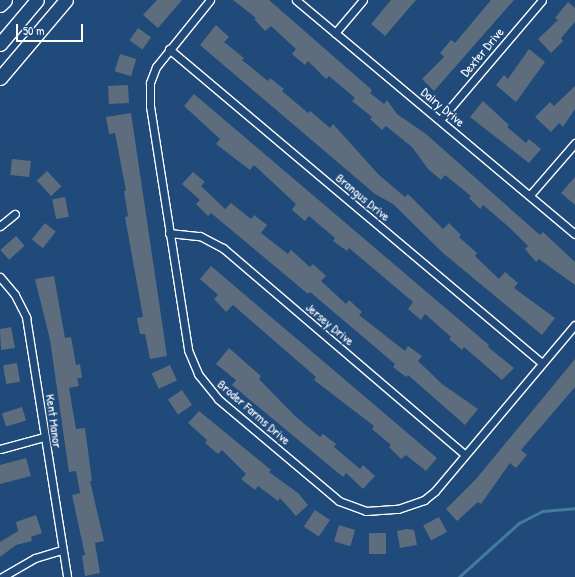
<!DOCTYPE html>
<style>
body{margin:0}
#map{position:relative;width:575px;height:577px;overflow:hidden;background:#1f4a7a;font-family:"Patrick Hand",sans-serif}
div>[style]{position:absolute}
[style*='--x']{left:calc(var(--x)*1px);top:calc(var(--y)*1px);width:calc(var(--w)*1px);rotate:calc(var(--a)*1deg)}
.stream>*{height:2.5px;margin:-1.25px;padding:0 1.25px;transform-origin:1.25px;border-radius:1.25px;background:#437b9d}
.building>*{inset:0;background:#5d6d7d;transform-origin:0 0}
.roads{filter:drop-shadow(1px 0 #fff) drop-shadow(-1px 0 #fff) drop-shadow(0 1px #fff) drop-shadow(0 -1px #fff)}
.street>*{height:7px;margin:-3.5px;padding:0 3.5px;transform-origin:3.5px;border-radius:3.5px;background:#1f4a7a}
.highway>*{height:13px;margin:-6.5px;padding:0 6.5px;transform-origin:6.5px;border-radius:6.5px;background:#1f4a7a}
span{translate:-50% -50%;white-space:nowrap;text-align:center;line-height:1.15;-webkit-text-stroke:4px #1f4a7a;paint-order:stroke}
.street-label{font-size:13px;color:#fff}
.scale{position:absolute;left:16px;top:24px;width:67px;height:18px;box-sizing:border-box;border:2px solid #fff;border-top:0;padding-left:5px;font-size:12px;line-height:14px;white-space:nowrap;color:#fff;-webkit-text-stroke:3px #1f4a7a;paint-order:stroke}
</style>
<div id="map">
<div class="stream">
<div style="--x:459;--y:577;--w:81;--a:-42"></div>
<div style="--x:519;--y:523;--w:27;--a:-27"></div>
<div style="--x:543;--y:511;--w:32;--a:-5"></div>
</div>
<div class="building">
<div style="clip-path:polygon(157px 0,182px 0,158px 28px,143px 15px)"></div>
<div style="clip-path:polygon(233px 0,269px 0,372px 90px,370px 93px,384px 104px,387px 100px,397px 114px,426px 134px,540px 235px,543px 232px,575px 262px,575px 285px,539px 259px,536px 262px,525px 249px,528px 246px,510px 228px,483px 205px,480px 209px,469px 198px,471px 196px,445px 175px,441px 180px,428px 169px,412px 147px,386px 126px,382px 130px,370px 119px,372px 117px,352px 101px,355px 98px,329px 76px,326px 79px,308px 61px,305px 65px,292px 54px,296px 49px,271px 26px,265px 31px,254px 19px,256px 18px)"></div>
<div style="clip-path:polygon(391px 0,416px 0,385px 36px,371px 24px)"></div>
<div style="clip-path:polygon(491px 0,514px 0,434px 91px,422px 79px,444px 57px,440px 53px,451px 40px,455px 43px)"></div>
<div style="clip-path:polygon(568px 2px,575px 8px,575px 22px,561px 38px,563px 41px,551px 53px,538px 39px,558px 20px,555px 18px)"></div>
<div style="clip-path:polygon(216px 25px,229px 37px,224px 42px,244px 58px,242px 60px,268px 81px,270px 78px,284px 89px,282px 91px,308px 113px,310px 111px,330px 128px,333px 124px,379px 175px,405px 197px,408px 194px,443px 229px,449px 223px,461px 235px,459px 237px,477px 253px,475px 256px,499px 279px,505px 272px,518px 283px,514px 288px,555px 318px,542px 335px,443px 253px,393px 204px,375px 194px,200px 45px)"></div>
<div style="left:138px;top:28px;width:16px;height:15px;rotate:35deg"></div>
<div style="clip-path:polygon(529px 49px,545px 62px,516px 102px,496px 85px,504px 75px,508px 79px)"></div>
<div style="left:120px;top:54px;width:17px;height:18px;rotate:17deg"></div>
<div style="left:128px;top:85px;width:18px;height:20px;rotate:87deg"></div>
<div style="clip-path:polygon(575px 86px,575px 109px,563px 127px,559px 123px,551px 132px,535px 117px,550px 102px,554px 106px)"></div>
<div style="clip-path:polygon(194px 94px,489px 345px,488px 347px,514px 368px,502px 380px,464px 347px,462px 350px,449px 339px,451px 337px,425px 314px,421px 320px,408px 309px,413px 302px,349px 248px,347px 251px,333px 241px,335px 238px,309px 216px,305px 221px,292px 210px,296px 204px,254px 165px,250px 170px,216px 144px,220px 139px,184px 106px)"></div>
<div style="clip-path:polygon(483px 101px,509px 125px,507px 127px,526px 143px,529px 139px,541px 149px,529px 163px,470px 117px)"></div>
<div style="clip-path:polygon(131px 113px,167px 356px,150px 359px,145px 334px,140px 334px,137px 318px,143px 317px,125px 217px,128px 216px,124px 191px,126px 191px,115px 133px,109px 134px,106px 117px)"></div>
<div style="left:12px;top:159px;width:19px;height:16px;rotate:6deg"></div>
<div style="left:47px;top:171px;width:21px;height:14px;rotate:47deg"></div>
<div style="clip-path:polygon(193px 172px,205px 182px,201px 186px,225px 209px,231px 203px,251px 219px,254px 215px,267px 225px,261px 233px,288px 254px,291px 250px,310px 267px,313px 264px,326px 276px,321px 281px,346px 304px,349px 300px,362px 312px,359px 315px,405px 351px,408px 346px,422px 356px,418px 361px,442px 384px,478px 409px,465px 425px,408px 375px,406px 377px,393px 367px,395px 364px,310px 292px,308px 294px,211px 213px,208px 216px,196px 204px,200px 200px,182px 184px)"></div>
<div style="clip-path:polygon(575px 177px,575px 205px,561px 193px)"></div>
<div style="left:65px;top:197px;width:20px;height:13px;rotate:79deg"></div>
<div style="left:45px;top:223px;width:14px;height:21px;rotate:39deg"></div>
<div style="left:16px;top:236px;width:13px;height:21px;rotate:48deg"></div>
<div style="clip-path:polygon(211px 266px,437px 458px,426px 471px,406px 455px,401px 459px,389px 447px,391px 445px,372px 429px,374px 426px,314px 380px,316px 377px,233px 305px,226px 312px,214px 299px,218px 295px,200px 279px)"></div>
<div style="clip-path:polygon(54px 276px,65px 338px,71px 337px,76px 365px,80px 364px,82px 378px,77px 378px,79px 386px,69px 388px,76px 429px,85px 428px,92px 481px,90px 481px,104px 541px,95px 543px,100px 573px,85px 576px,82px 556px,85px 555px,72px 495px,80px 493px,76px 471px,69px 472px,50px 340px,35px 279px)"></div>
<div style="clip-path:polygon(11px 327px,15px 348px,1px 350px,0 329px)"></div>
<div style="clip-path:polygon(229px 348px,261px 376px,259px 379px,295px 416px,320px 437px,323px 434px,336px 444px,334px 447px,360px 469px,363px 465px,375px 476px,363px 489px,346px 473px,343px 477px,232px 385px,236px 380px,216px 364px)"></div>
<div style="clip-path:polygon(575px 359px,575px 387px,521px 450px,527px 455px,516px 468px,510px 463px,481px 504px,478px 502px,457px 521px,446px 509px,476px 479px)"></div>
<div style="left:17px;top:363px;width:19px;height:14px;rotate:81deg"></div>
<div style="left:170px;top:365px;width:17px;height:20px;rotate:66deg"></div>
<div style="left:182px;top:390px;width:18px;height:17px;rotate:56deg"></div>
<div style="left:22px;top:407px;width:14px;height:21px;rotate:73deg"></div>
<div style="clip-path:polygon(199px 411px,271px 470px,269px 472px,298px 493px,308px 505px,296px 516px,280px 498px,278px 501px,258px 486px,255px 490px,241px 479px,246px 474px,222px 450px,218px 454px,205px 443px,207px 440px,188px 423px)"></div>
<div style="clip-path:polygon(26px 458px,31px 476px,0 484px,0 465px)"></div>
<div style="left:315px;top:510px;width:18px;height:20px;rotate:34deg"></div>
<div style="clip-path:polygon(36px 515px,42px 533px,31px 537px,32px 541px,16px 545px,0 557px,0 542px,18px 531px,16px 522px)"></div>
<div style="left:439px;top:517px;width:17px;height:18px;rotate:62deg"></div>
<div style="left:339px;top:525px;width:17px;height:17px;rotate:17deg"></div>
<div style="clip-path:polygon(407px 529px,414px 530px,417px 545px,400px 548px,397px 531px)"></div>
<div style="left:369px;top:533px;width:17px;height:21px"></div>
</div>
<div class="roads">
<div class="street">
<div style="--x:210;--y:0;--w:86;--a:128.9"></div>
<div style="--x:156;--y:67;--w:17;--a:111"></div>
<div style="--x:150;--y:83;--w:23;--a:90"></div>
<div style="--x:150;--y:106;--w:247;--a:81.1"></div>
<div style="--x:188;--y:350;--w:26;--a:67"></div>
<div style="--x:198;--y:374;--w:32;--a:51"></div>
<div style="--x:218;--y:399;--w:158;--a:40.1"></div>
<div style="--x:339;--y:501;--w:29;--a:20"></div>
<div style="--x:366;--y:511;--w:32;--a:-4"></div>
<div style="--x:398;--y:509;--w:28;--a:-19"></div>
<div style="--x:424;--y:500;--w:14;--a:-39"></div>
<div style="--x:435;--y:491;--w:217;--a:-49.9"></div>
<div style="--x:296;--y:0;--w:364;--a:40"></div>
<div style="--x:335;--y:33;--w:43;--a:-49.7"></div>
<div style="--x:169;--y:49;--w:488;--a:40.1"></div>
<div style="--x:440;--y:120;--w:157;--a:-49.6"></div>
<div style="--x:530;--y:195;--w:69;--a:-49.1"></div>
<div style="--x:0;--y:226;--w:19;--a:-39"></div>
<div style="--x:169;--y:233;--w:31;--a:6"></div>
<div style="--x:200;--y:236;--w:26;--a:28"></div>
<div style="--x:223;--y:248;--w:318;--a:40.5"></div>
<div style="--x:0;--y:277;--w:23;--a:50"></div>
<div style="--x:15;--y:295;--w:25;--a:63"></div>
<div style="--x:26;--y:317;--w:263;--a:81"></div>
<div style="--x:0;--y:449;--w:46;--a:-15.3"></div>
<div style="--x:2;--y:577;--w:38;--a:-30"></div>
<div style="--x:35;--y:558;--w:28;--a:-17"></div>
</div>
<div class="highway">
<div style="--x:0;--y:5;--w:7;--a:-45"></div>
<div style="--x:0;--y:44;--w:57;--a:-49.9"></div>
<div style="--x:0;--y:78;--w:102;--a:-49.8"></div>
</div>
</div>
<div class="street-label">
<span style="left:482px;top:52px;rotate:-50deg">Dexter Drive</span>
<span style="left:443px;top:107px;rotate:40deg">Dairy Drive</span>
<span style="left:363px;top:197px;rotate:40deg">Brangus Drive</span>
<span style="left:330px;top:324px;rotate:40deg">Jersey Drive</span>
<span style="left:254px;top:412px;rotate:41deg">Broder Farms Drive</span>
<span style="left:54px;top:421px;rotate:82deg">Kent Manor</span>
</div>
<div class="scale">50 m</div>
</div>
